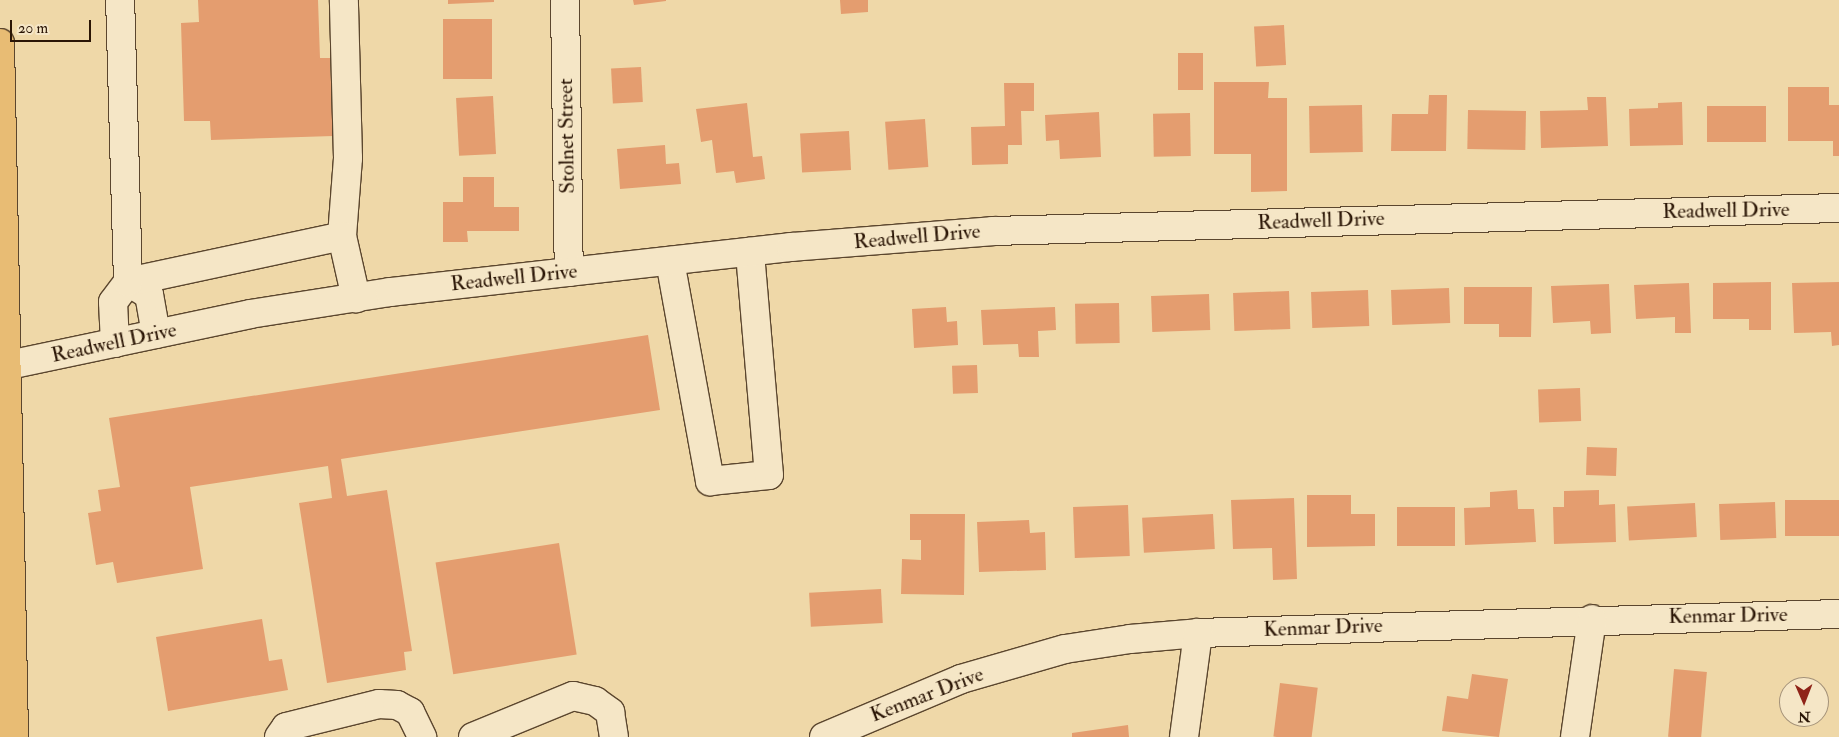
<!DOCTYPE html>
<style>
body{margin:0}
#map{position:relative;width:1839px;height:737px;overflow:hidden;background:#efd8a8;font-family:"IM FELL Double Pica",serif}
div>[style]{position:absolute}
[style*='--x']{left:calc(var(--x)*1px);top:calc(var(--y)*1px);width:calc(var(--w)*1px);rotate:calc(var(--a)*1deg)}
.building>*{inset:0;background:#e49d6f;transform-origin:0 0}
.roads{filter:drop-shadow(1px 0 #5b462e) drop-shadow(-1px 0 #5b462e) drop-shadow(0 1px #5b462e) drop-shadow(0 -1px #5b462e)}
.minor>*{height:28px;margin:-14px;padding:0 14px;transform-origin:14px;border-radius:14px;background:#f5e6c6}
.major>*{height:28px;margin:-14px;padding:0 14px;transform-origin:14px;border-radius:14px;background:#e8bc74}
span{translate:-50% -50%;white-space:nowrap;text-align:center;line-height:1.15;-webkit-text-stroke:4px #f5e6c6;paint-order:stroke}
.street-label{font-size:21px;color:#2a1505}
.north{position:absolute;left:1779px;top:677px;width:50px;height:50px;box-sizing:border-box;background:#f5e6c6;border:1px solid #a49279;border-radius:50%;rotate:179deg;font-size:14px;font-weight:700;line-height:20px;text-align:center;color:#2a1505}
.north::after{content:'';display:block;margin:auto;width:18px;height:22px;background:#8f2418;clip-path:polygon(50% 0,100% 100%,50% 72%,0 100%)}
.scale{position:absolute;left:10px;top:20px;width:81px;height:22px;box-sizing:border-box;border:2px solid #2a1505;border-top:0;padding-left:6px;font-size:15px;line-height:18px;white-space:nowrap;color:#2a1505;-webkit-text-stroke:4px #f5e6c6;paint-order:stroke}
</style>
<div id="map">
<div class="building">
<div style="clip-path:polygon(198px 0,318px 0,320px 58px,330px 58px,333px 136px,211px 140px,210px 121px,184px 121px,181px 23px,199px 22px)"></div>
<div style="clip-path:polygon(448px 0,494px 0,494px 2px,448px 4px)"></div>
<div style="clip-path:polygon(633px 0,666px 0,666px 1px,634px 5px)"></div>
<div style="clip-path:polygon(840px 0,868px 0,868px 12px,841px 14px)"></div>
<div style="left:443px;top:19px;width:49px;height:60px"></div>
<div style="left:1284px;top:25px;width:40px;height:30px;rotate:87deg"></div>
<div style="left:1178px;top:53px;width:25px;height:37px"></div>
<div style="left:641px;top:67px;width:35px;height:30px;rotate:87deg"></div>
<div style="clip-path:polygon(1214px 82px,1269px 82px,1268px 98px,1287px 98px,1287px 191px,1251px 192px,1251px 154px,1214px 154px)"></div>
<div style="clip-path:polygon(1004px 83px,1034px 83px,1034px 111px,1021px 111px,1022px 145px,1008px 145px,1008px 164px,972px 165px,971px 127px,1005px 126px)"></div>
<div style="clip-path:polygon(1788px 87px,1829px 87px,1829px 105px,1839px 105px,1839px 156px,1833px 156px,1833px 141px,1788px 141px)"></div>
<div style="clip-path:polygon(1429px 95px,1447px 95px,1446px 151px,1391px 151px,1392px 114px,1428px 114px)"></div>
<div style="left:493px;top:96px;width:58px;height:37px;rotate:87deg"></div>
<div style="clip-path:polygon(1587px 97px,1606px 97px,1608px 146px,1541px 148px,1540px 111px,1588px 110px)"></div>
<div style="clip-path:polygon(1682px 102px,1683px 145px,1630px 146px,1629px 109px,1658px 108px,1658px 103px)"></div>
<div style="clip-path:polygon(747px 103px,753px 157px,762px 156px,765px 179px,736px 183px,734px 171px,716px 173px,712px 140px,701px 142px,696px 109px)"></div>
<div style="left:1362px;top:105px;width:47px;height:53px;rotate:89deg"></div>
<div style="left:1766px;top:106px;width:36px;height:59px;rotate:90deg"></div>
<div style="left:1468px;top:110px;width:58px;height:39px;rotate:1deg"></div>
<div style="clip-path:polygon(1099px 112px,1101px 157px,1060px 159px,1059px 140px,1046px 141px,1045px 115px)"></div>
<div style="left:1190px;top:113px;width:43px;height:37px;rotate:89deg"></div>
<div style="left:925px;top:119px;width:48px;height:40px;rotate:86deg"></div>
<div style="left:849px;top:131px;width:39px;height:49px;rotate:87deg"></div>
<div style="clip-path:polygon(665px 145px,666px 164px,679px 163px,681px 184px,620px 189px,617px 149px)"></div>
<div style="clip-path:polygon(463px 177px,494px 177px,494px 207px,519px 207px,519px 231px,467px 231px,468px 242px,443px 242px,443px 202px,463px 202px)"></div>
<div style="clip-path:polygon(1771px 282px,1771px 330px,1749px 330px,1749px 319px,1713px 319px,1713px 283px)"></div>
<div style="clip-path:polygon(1839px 282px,1839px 345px,1832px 346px,1831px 332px,1794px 333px,1792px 283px)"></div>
<div style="clip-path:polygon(1689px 283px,1691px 333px,1675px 333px,1675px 317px,1636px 319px,1634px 285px)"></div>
<div style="clip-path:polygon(1609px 284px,1611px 333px,1591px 334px,1590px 321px,1553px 323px,1551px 286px)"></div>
<div style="clip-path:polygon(1464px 287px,1532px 287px,1531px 337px,1499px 337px,1499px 324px,1464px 324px)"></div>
<div style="left:1449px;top:288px;width:35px;height:58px;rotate:88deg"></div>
<div style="left:1368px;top:290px;width:36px;height:57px;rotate:88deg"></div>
<div style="left:1289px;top:291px;width:38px;height:56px;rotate:88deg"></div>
<div style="left:1209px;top:294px;width:36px;height:58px;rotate:88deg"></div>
<div style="left:1119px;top:303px;width:40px;height:44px;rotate:89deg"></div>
<div style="clip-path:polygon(946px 307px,947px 322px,957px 321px,958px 345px,914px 348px,912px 309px)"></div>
<div style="clip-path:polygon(1055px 307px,1056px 330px,1038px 331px,1039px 357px,1019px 357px,1018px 344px,983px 345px,981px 310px)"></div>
<div style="clip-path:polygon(648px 335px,660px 410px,341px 459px,347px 496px,387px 490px,412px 651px,404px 652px,406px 670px,327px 683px,299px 503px,332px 498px,328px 466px,190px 487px,203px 569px,117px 583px,113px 562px,96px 565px,88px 513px,101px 511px,98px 490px,120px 487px,109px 418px)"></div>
<div style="left:977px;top:365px;width:28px;height:25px;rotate:88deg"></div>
<div style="left:1580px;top:388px;width:33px;height:42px;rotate:88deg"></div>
<div style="left:1587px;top:447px;width:30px;height:28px;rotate:2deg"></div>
<div style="clip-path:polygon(1517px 490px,1518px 509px,1534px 509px,1536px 542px,1465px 545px,1464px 508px,1490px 507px,1490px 492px)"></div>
<div style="clip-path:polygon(1599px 490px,1599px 505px,1615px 504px,1616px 542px,1554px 544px,1553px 507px,1564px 507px,1564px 491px)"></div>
<div style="clip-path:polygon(1307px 495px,1351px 495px,1351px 514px,1375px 514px,1375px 546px,1307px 547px)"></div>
<div style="clip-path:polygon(1294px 498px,1297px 579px,1273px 580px,1272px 548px,1233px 549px,1231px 500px)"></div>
<div style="left:1839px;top:500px;width:36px;height:54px;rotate:90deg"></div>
<div style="left:1775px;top:502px;width:36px;height:56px;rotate:88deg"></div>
<div style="left:1695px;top:503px;width:34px;height:68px;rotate:87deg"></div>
<div style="left:1128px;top:505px;width:51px;height:55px;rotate:88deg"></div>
<div style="left:1455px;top:507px;width:39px;height:58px;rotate:90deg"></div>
<div style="clip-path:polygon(910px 514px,965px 514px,964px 595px,901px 594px,902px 559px,921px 560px,921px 540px,910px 540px)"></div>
<div style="left:1213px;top:514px;width:35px;height:71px;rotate:87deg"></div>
<div style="clip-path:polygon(1029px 520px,1030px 533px,1045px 532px,1046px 570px,979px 572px,977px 522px)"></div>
<div style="left:559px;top:543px;width:113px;height:125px;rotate:81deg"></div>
<div style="left:881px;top:589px;width:34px;height:72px;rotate:87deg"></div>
<div style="clip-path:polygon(262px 619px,269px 661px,282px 659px,288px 690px,168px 711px,156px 637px)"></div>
<div style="left:1674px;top:669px;width:33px;height:68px;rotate:5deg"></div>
<div style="clip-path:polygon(1472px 674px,1508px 679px,1499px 737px,1442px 731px,1447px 696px,1468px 699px)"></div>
<div style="left:1280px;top:683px;width:38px;height:54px;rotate:7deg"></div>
<div style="clip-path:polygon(1128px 725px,1129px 737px,1072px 737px,1072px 733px)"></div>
</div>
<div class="roads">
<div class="minor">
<div style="--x:565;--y:0;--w:272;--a:89.2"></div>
<div style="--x:342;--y:236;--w:78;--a:-85.6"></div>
<div style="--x:348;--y:158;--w:158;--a:-91.5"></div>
<div style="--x:670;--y:261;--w:224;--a:79.7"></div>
<div style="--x:710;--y:481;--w:59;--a:-5.8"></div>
<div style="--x:769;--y:475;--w:224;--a:-94.9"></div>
<div style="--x:156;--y:334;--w:40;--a:-100"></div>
<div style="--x:149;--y:295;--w:25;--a:-148"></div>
<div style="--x:128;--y:282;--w:219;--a:-12.1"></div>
<div style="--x:342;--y:236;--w:64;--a:77.3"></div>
<div style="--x:115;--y:343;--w:41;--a:-92.8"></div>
<div style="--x:113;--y:302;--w:25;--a:-53"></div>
<div style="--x:128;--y:282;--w:282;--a:-91.6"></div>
<div style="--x:4;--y:366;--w:251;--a:-11.9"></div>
<div style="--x:250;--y:314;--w:142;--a:-8.9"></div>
<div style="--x:390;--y:292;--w:404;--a:-6.4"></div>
<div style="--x:791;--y:247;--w:203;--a:-4.5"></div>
<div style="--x:993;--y:231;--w:846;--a:-1.56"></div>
<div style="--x:279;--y:737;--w:12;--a:-55"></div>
<div style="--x:286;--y:727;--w:96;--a:-13.9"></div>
<div style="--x:379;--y:704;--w:18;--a:3"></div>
<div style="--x:397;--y:705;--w:15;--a:28"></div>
<div style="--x:410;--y:712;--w:28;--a:64"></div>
<div style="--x:473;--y:737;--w:108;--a:-22.3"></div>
<div style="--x:573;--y:696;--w:23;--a:13"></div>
<div style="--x:595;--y:701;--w:19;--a:36"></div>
<div style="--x:610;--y:712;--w:25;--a:81"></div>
<div style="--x:824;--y:737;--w:149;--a:-22.9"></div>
<div style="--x:961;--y:679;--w:108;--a:-16.1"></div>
<div style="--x:1065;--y:649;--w:66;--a:-8.7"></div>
<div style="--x:1130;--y:639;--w:68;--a:-5"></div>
<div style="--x:1198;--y:633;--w:641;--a:-1.7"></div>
<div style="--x:1184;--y:737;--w:105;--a:-82.3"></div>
<div style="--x:1575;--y:737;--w:119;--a:-81.8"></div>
</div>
<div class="major">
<div style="--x:0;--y:43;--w:694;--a:88.84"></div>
</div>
</div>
<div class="street-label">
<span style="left:567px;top:136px;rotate:-91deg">Stolnet Street</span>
<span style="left:1726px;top:211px;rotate:-1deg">Readwell Drive</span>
<span style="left:1321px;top:221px;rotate:-2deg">Readwell Drive</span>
<span style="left:917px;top:237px;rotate:-5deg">Readwell Drive</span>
<span style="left:514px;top:278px;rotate:-6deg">Readwell Drive</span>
<span style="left:114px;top:343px;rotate:-12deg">Readwell Drive</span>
<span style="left:1728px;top:616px;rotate:-1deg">Kenmar Drive</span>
<span style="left:1323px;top:628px;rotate:-2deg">Kenmar Drive</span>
<span style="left:927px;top:695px;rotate:-21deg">Kenmar Drive</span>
</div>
<div class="north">N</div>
<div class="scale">20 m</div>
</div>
